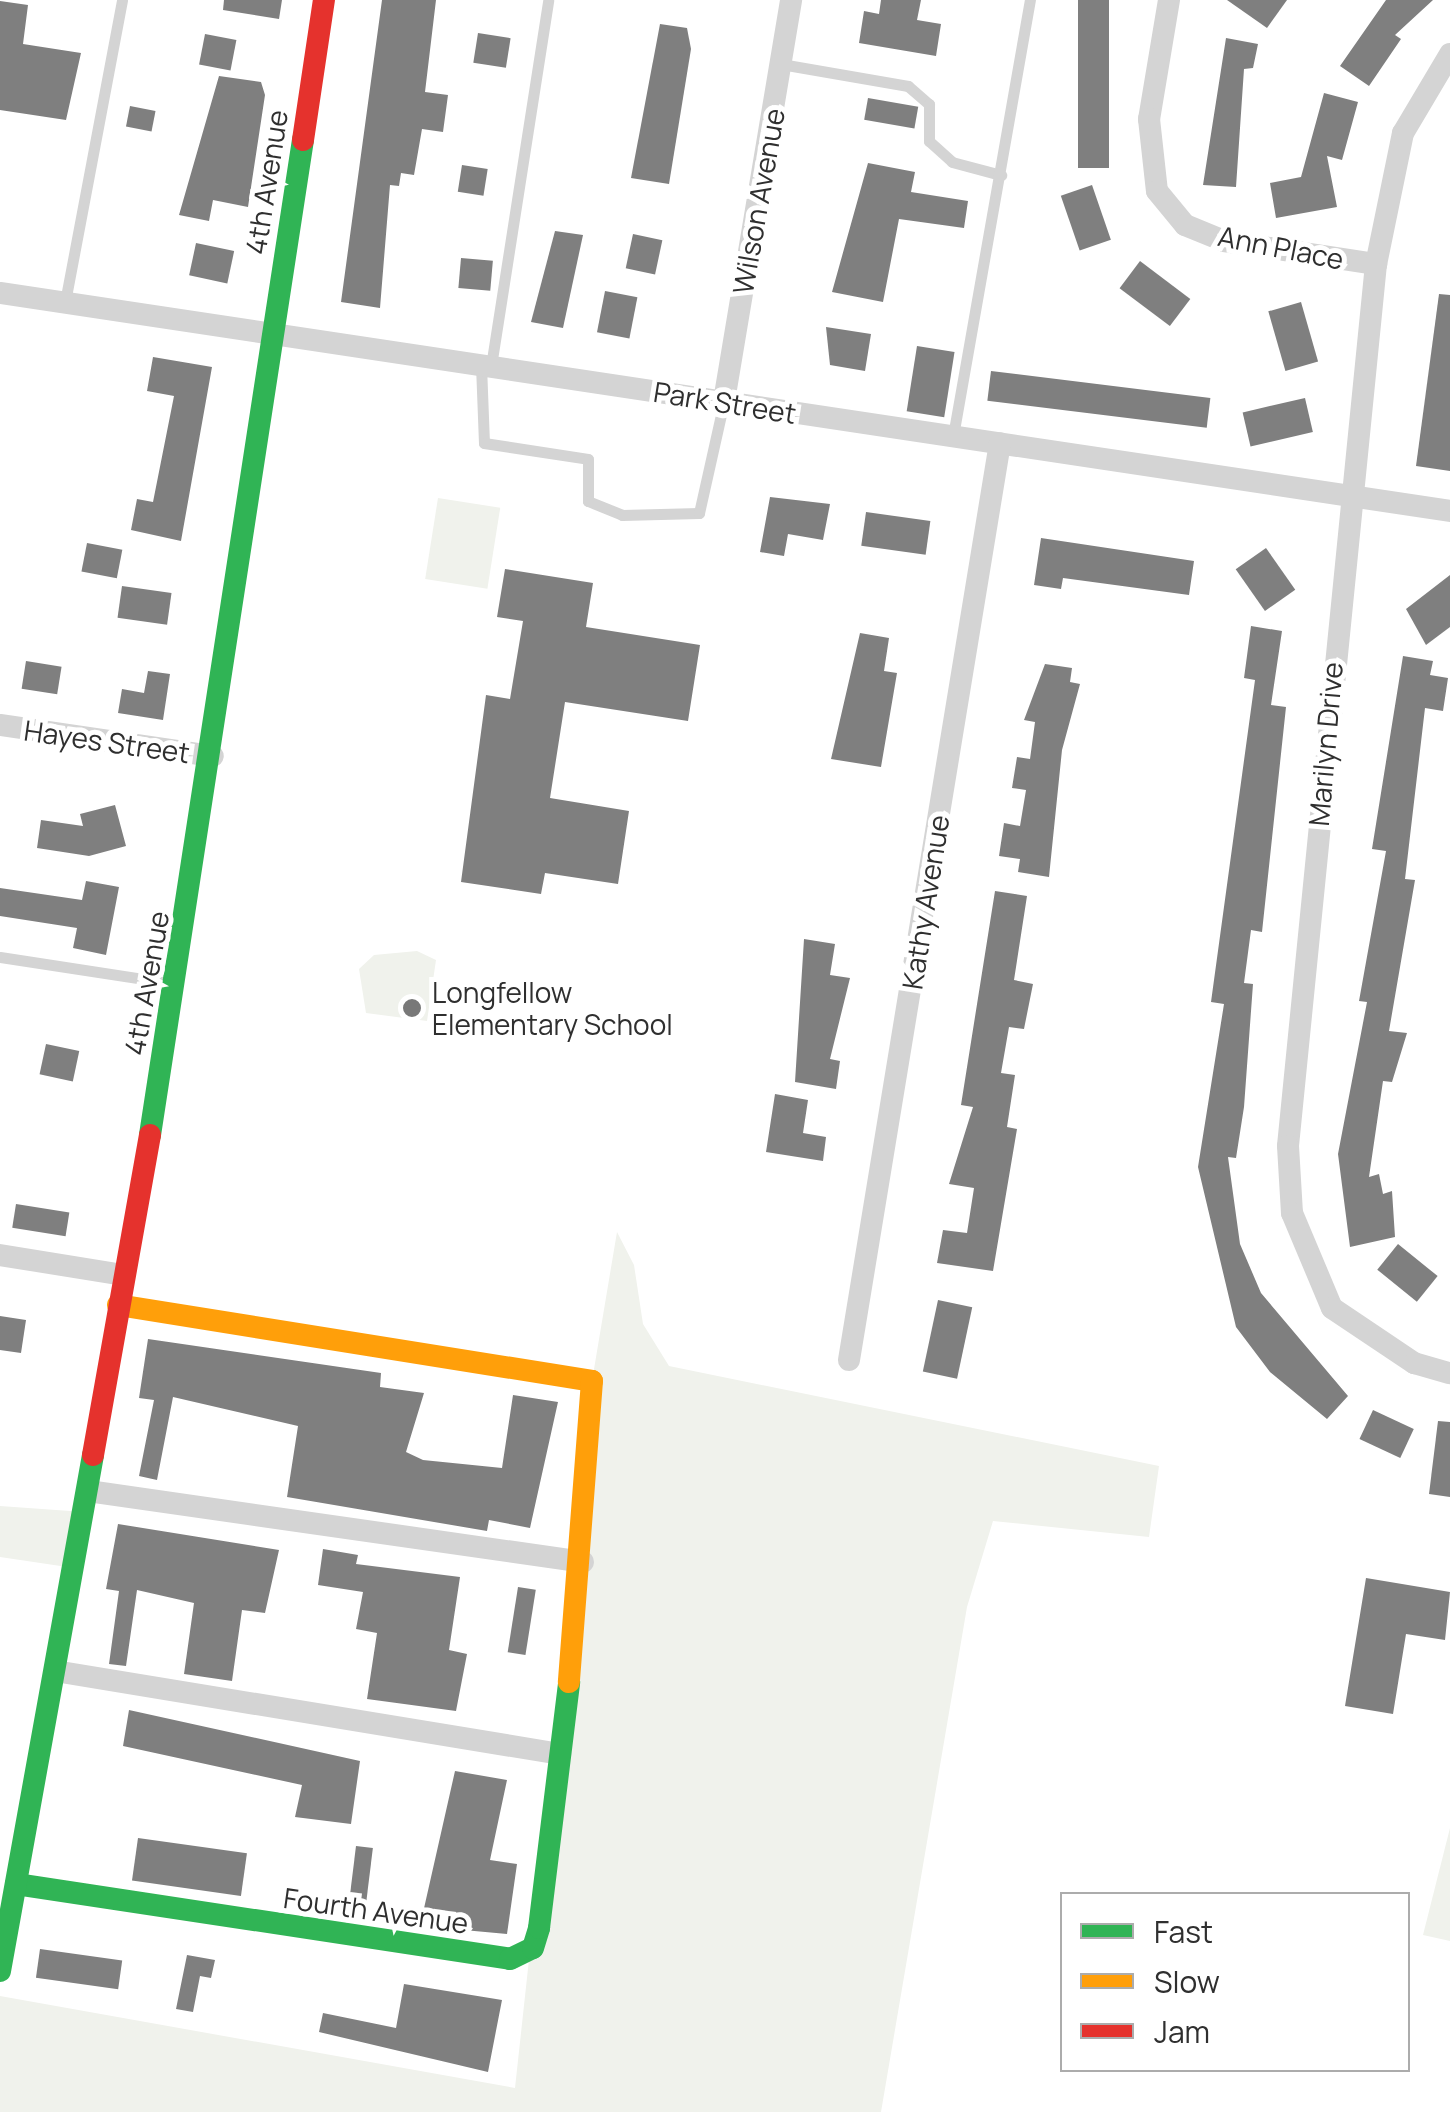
<!DOCTYPE html>
<style>
body{margin:0}
#map{position:relative;width:1450px;height:2112px;overflow:hidden;background:#fff;font-family:Manrope,sans-serif}
div>[style]{position:absolute}
[style*='--x']{left:calc(var(--x)*1px);top:calc(var(--y)*1px);width:calc(var(--w)*1px);rotate:calc(var(--a)*1deg)}
.green>*{inset:0;background:#f0f2ec;transform-origin:0 0}
.building>*{inset:0;background:#7f7f7f;transform-origin:0 0}
.lane>*{height:11px;margin:-5.5px;padding:0 5.5px;transform-origin:5.5px;border-radius:5.5px;background:#d4d4d4}
.street>*{height:22px;margin:-11px;padding:0 11px;transform-origin:11px;border-radius:11px;background:#d4d4d4}
.fast>*{height:22px;margin:-11px;padding:0 11px;transform-origin:11px;border-radius:11px;background:#30b455}
.slow>*{height:22px;margin:-11px;padding:0 11px;transform-origin:11px;border-radius:11px;background:#ff9f0a}
.jam>*{height:22px;margin:-11px;padding:0 11px;transform-origin:11px;border-radius:11px;background:#e5322d}
.dots>*{width:28px;height:28px;translate:-50% -50%;box-sizing:border-box;border:5px solid #fff;border-radius:50%}
span{translate:-50% -50%;white-space:nowrap;text-align:center;line-height:1.15;-webkit-text-stroke:10px #fff;paint-order:stroke}
.street-label{font-size:28px;color:#2f2f2f}
.poi-label{font-size:28px;color:#2f2f2f}
.left{translate:0 -50%;text-align:left}
.legend{position:absolute;left:1060px;top:1892px;width:350px;height:180px;box-sizing:border-box;background:#fff;border:2px solid #acacac;margin:0;padding:12px 18px;list-style:none;font-size:30px;color:#2f2f2f}
.legend li{display:flex;align-items:center;gap:20px;height:50px}
.legend b{width:50px;border:2px solid #acacac}
</style>
<div id="map">
<div class="green">
<div style="left:438px;top:498px;width:63px;height:82px;rotate:9deg"></div>
<div style="clip-path:polygon(417px 951px,436px 960px,427px 1021px,366px 1013px,359px 969px,374px 955px)"></div>
<div style="clip-path:polygon(617px 1232px,634px 1265px,643px 1324px,669px 1366px,1159px 1466px,1149px 1537px,993px 1521px,967px 1607px,881px 2112px,0 2112px,0 1996px,515px 2088px,592px 1381px)"></div>
<div style="clip-path:polygon(0 1506px,84px 1512px,74px 1568px,0 1557px)"></div>
<div style="clip-path:polygon(1450px 1828px,1450px 1941px,1423px 1935px)"></div>
</div>
<div class="building">
<div style="clip-path:polygon(224px 0,282px 0,279px 19px,223px 10px)"></div>
<div style="clip-path:polygon(382px 0,436px 0,425px 92px,448px 95px,443px 132px,422px 129px,414px 175px,401px 173px,399px 186px,390px 185px,380px 308px,341px 302px)"></div>
<div style="clip-path:polygon(881px 0,921px 0,917px 20px,941px 24px,936px 56px,859px 43px,864px 11px,879px 14px)"></div>
<div style="left:1078px;top:0;width:31px;height:168px"></div>
<div style="clip-path:polygon(1227px 0,1287px 0,1267px 28px)"></div>
<div style="clip-path:polygon(1386px 0,1433px 0,1395px 35px,1401px 39px,1369px 86px,1340px 66px)"></div>
<div style="clip-path:polygon(0 1px,28px 5px,23px 44px,81px 53px,66px 120px,0 110px)"></div>
<div style="clip-path:polygon(660px 24px,687px 28px,691px 49px,669px 184px,631px 178px)"></div>
<div style="left:478px;top:33px;width:33px;height:30px;rotate:9deg"></div>
<div style="left:205px;top:34px;width:32px;height:31px;rotate:11deg"></div>
<div style="clip-path:polygon(1226px 38px,1258px 44px,1253px 68px,1244px 69px,1236px 187px,1203px 185px)"></div>
<div style="clip-path:polygon(219px 76px,261px 82px,265px 95px,248px 207px,213px 200px,209px 221px,179px 215px)"></div>
<div style="clip-path:polygon(1324px 93px,1358px 102px,1342px 160px,1327px 156px,1337px 207px,1276px 218px,1270px 183px,1301px 177px)"></div>
<div style="left:868px;top:98px;width:51px;height:22px;rotate:10deg"></div>
<div style="left:130px;top:106px;width:26px;height:21px;rotate:11deg"></div>
<div style="clip-path:polygon(868px 163px,915px 172px,911px 192px,968px 201px,964px 228px,899px 219px,883px 302px,832px 292px)"></div>
<div style="left:462px;top:165px;width:26px;height:27px;rotate:9deg"></div>
<div style="left:1092px;top:185px;width:58px;height:33px;rotate:71deg"></div>
<div style="clip-path:polygon(555px 231px,583px 235px,563px 328px,531px 322px)"></div>
<div style="left:633px;top:234px;width:30px;height:35px;rotate:12deg"></div>
<div style="left:196px;top:243px;width:39px;height:33px;rotate:12deg"></div>
<div style="left:461px;top:258px;width:32px;height:30px;rotate:5deg"></div>
<div style="left:1140px;top:261px;width:63px;height:34px;rotate:37deg"></div>
<div style="left:605px;top:291px;width:33px;height:42px;rotate:11deg"></div>
<div style="clip-path:polygon(1439px 294px,1450px 295px,1450px 471px,1416px 466px)"></div>
<div style="left:1301px;top:302px;width:62px;height:34px;rotate:74deg"></div>
<div style="clip-path:polygon(826px 327px,871px 334px,865px 371px,830px 365px)"></div>
<div style="left:917px;top:346px;width:38px;height:66px;rotate:9deg"></div>
<div style="clip-path:polygon(153px 357px,212px 367px,181px 541px,131px 530px,137px 499px,153px 502px,174px 396px,147px 391px)"></div>
<div style="left:991px;top:371px;width:221px;height:30px;rotate:7deg"></div>
<div style="left:1305px;top:398px;width:35px;height:64px;rotate:77deg"></div>
<div style="clip-path:polygon(770px 497px,830px 504px,823px 540px,788px 534px,784px 556px,760px 552px)"></div>
<div style="left:866px;top:512px;width:65px;height:34px;rotate:8deg"></div>
<div style="clip-path:polygon(1041px 538px,1194px 561px,1189px 595px,1063px 578px,1061px 589px,1034px 585px)"></div>
<div style="left:87px;top:543px;width:36px;height:29px;rotate:11deg"></div>
<div style="left:1266px;top:548px;width:51px;height:37px;rotate:55deg"></div>
<div style="clip-path:polygon(505px 569px,593px 583px,586px 627px,700px 645px,688px 721px,565px 702px,550px 798px,629px 811px,618px 884px,545px 873px,541px 894px,461px 882px,486px 695px,510px 699px,523px 621px,497px 617px)"></div>
<div style="clip-path:polygon(1450px 575px,1450px 627px,1426px 645px,1406px 609px)"></div>
<div style="left:122px;top:586px;width:50px;height:32px;rotate:8deg"></div>
<div style="clip-path:polygon(1251px 626px,1282px 631px,1271px 705px,1286px 707px,1262px 932px,1251px 930px,1244px 983px,1253px 984px,1244px 1107px,1236px 1158px,1228px 1157px,1240px 1244px,1261px 1293px,1348px 1396px,1327px 1419px,1270px 1372px,1236px 1327px,1198px 1167px,1224px 1004px,1211px 1002px,1255px 680px,1244px 678px)"></div>
<div style="clip-path:polygon(860px 633px,889px 638px,884px 671px,897px 673px,881px 767px,831px 759px)"></div>
<div style="clip-path:polygon(1403px 656px,1433px 661px,1430px 675px,1448px 678px,1443px 711px,1425px 708px,1405px 879px,1415px 880px,1389px 1031px,1407px 1033px,1392px 1082px,1383px 1081px,1369px 1177px,1379px 1174px,1383px 1194px,1392px 1191px,1395px 1237px,1350px 1247px,1338px 1154px,1367px 1002px,1359px 1001px,1386px 851px,1372px 849px)"></div>
<div style="left:26px;top:661px;width:36px;height:28px;rotate:9deg"></div>
<div style="clip-path:polygon(1045px 664px,1072px 668px,1070px 682px,1080px 684px,1062px 750px,1049px 877px,1018px 872px,1020px 859px,999px 856px,1004px 823px,1020px 826px,1026px 790px,1012px 788px,1017px 757px,1030px 759px,1035px 722px,1024px 720px)"></div>
<div style="clip-path:polygon(148px 671px,170px 674px,163px 720px,118px 713px,122px 689px,144px 693px)"></div>
<div style="clip-path:polygon(115px 805px,126px 846px,89px 856px,37px 848px,41px 820px,83px 826px,80px 814px)"></div>
<div style="clip-path:polygon(86px 881px,119px 887px,106px 955px,73px 948px,77px 928px,0 916px,0 888px,82px 900px)"></div>
<div style="clip-path:polygon(995px 891px,1027px 896px,1014px 980px,1033px 984px,1024px 1029px,1009px 1027px,1001px 1073px,1015px 1075px,1007px 1127px,1017px 1129px,993px 1271px,937px 1263px,943px 1230px,967px 1233px,974px 1188px,949px 1184px,973px 1107px,961px 1105px)"></div>
<div style="clip-path:polygon(804px 939px,835px 944px,830px 975px,850px 978px,830px 1059px,840px 1061px,836px 1089px,795px 1082px)"></div>
<div style="left:46px;top:1044px;width:34px;height:31px;rotate:12deg"></div>
<div style="clip-path:polygon(775px 1094px,808px 1100px,803px 1133px,826px 1137px,823px 1161px,766px 1152px)"></div>
<div style="left:16px;top:1204px;width:54px;height:24px;rotate:9deg"></div>
<div style="left:1398px;top:1244px;width:51px;height:33px;rotate:39deg"></div>
<div style="left:938px;top:1300px;width:35px;height:73px;rotate:12deg"></div>
<div style="clip-path:polygon(0 1316px,26px 1320px,21px 1353px,0 1350px)"></div>
<div style="clip-path:polygon(148px 1339px,381px 1373px,380px 1387px,424px 1393px,406px 1452px,423px 1460px,502px 1468px,513px 1395px,558px 1402px,530px 1528px,489px 1520px,487px 1531px,287px 1497px,298px 1426px,173px 1397px,157px 1480px,139px 1476px,154px 1400px,139px 1398px)"></div>
<div style="left:1373px;top:1410px;width:45px;height:32px;rotate:25deg"></div>
<div style="clip-path:polygon(1438px 1421px,1450px 1422px,1450px 1497px,1429px 1494px)"></div>
<div style="clip-path:polygon(118px 1524px,279px 1550px,265px 1613px,242px 1610px,232px 1681px,184px 1674px,194px 1603px,137px 1590px,126px 1666px,109px 1664px,119px 1591px,106px 1589px)"></div>
<div style="clip-path:polygon(323px 1549px,358px 1555px,356px 1564px,460px 1577px,449px 1650px,467px 1654px,456px 1711px,367px 1699px,377px 1633px,356px 1629px,363px 1592px,318px 1585px)"></div>
<div style="clip-path:polygon(1366px 1578px,1450px 1592px,1445px 1640px,1406px 1634px,1393px 1714px,1345px 1706px)"></div>
<div style="left:518px;top:1587px;width:18px;height:66px;rotate:9deg"></div>
<div style="clip-path:polygon(129px 1710px,360px 1761px,351px 1824px,295px 1817px,302px 1785px,123px 1746px)"></div>
<div style="clip-path:polygon(455px 1771px,507px 1780px,490px 1860px,517px 1864px,507px 1934px,420px 1926px)"></div>
<div style="left:138px;top:1838px;width:110px;height:43px;rotate:8deg"></div>
<div style="left:356px;top:1846px;width:17px;height:70px;rotate:7deg"></div>
<div style="left:40px;top:1949px;width:83px;height:29px;rotate:8deg"></div>
<div style="clip-path:polygon(187px 1955px,215px 1960px,211px 1978px,200px 1976px,193px 2012px,176px 2009px)"></div>
<div style="clip-path:polygon(404px 1984px,502px 2000px,488px 2072px,319px 2032px,323px 2013px,396px 2028px)"></div>
</div>
<div class="lane">
<div style="--x:781;--y:64;--w:129;--a:9.8"></div>
<div style="--x:908;--y:86;--w:28;--a:41"></div>
<div style="--x:929;--y:104;--w:37;--a:90"></div>
<div style="--x:929;--y:141;--w:31;--a:42"></div>
<div style="--x:952;--y:162;--w:51;--a:14.9"></div>
<div style="--x:65;--y:302;--w:307;--a:-79.3"></div>
<div style="--x:481;--y:365;--w:78;--a:87.8"></div>
<div style="--x:484;--y:443;--w:105;--a:8.7"></div>
<div style="--x:588;--y:459;--w:42;--a:90"></div>
<div style="--x:588;--y:501;--w:37;--a:22"></div>
<div style="--x:622;--y:515;--w:77;--a:-1.5"></div>
<div style="--x:699;--y:513;--w:115;--a:-77.4"></div>
<div style="--x:491;--y:366;--w:370;--a:-81.1"></div>
<div style="--x:953;--y:436;--w:443;--a:-80"></div>
<div style="--x:0;--y:957;--w:179;--a:8.7"></div>
</div>
<div class="street">
<div style="--x:1169;--y:0;--w:121;--a:99.5"></div>
<div style="--x:1149;--y:119;--w:72;--a:83.7"></div>
<div style="--x:1157;--y:191;--w:44;--a:50.5"></div>
<div style="--x:1185;--y:225;--w:42;--a:22.3"></div>
<div style="--x:1224;--y:241;--w:154;--a:8.6"></div>
<div style="--x:1450;--y:54;--w:92;--a:120.7"></div>
<div style="--x:1403;--y:133;--w:134;--a:101.6"></div>
<div style="--x:1376;--y:264;--w:886;--a:95.7"></div>
<div style="--x:1288;--y:1146;--w:67;--a:86.6"></div>
<div style="--x:1292;--y:1213;--w:103;--a:67.2"></div>
<div style="--x:1332;--y:1308;--w:99;--a:33.9"></div>
<div style="--x:1414;--y:1363;--w:37;--a:16"></div>
<div style="--x:0;--y:293;--w:1466;--a:8.55"></div>
<div style="--x:724;--y:401;--w:407;--a:-80.5"></div>
<div style="--x:0;--y:725;--w:215;--a:8.3"></div>
<div style="--x:0;--y:1255;--w:125;--a:9.2"></div>
<div style="--x:849;--y:1360;--w:929;--a:-80.65"></div>
<div style="--x:88;--y:1491;--w:500;--a:8.16"></div>
<div style="--x:55;--y:1671;--w:512;--a:9.33"></div>
</div>
<div class="fast">
<div style="--x:150;--y:1135;--w:1007;--a:-81.26"></div>
<div style="--x:16;--y:1884;--w:500;--a:8.6"></div>
<div style="--x:510;--y:1959;--w:25;--a:-26"></div>
<div style="--x:533;--y:1948;--w:21;--a:-73"></div>
<div style="--x:539;--y:1928;--w:248;--a:-83"></div>
<div style="--x:0;--y:1971;--w:524;--a:-79.78"></div>
</div>
<div class="slow">
<div style="--x:118;--y:1305;--w:480;--a:9.1"></div>
<div style="--x:592;--y:1381;--w:302;--a:94.4"></div>
</div>
<div class="jam">
<div style="--x:303;--y:140;--w:142;--a:-81.5"></div>
<div style="--x:93;--y:1455;--w:325;--a:-79.9"></div>
</div>
<div class="dots">
<div style="left:412px;top:1008px;background:#787878"></div>
</div>
<div class="street-label">
<span style="left:266px;top:182px;rotate:-81deg">4th Avenue</span>
<span style="left:758px;top:201px;rotate:-80deg">Wilson Avenue</span>
<span style="left:1281px;top:247px;rotate:11deg">Ann Place</span>
<span style="left:725px;top:402px;rotate:9deg">Park Street</span>
<span style="left:107px;top:741px;rotate:8deg">Hayes Street</span>
<span style="left:1325px;top:744px;rotate:-85deg">Marilyn Drive</span>
<span style="left:925px;top:902px;rotate:-81deg">Kathy Avenue</span>
<span style="left:146px;top:983px;rotate:-80deg">4th Avenue</span>
<span style="left:376px;top:1910px;rotate:8deg">Fourth Avenue</span>
</div>
<div class="poi-label">
<span class="left" style="left:432px;top:1008px">Longfellow<br>Elementary School</span>
</div>
<ul class="legend">
<li><b style="height:12px;background:#30b455"></b>Fast</li>
<li><b style="height:12px;background:#ff9f0a"></b>Slow</li>
<li><b style="height:12px;background:#e5322d"></b>Jam</li>
</ul>
</div>
